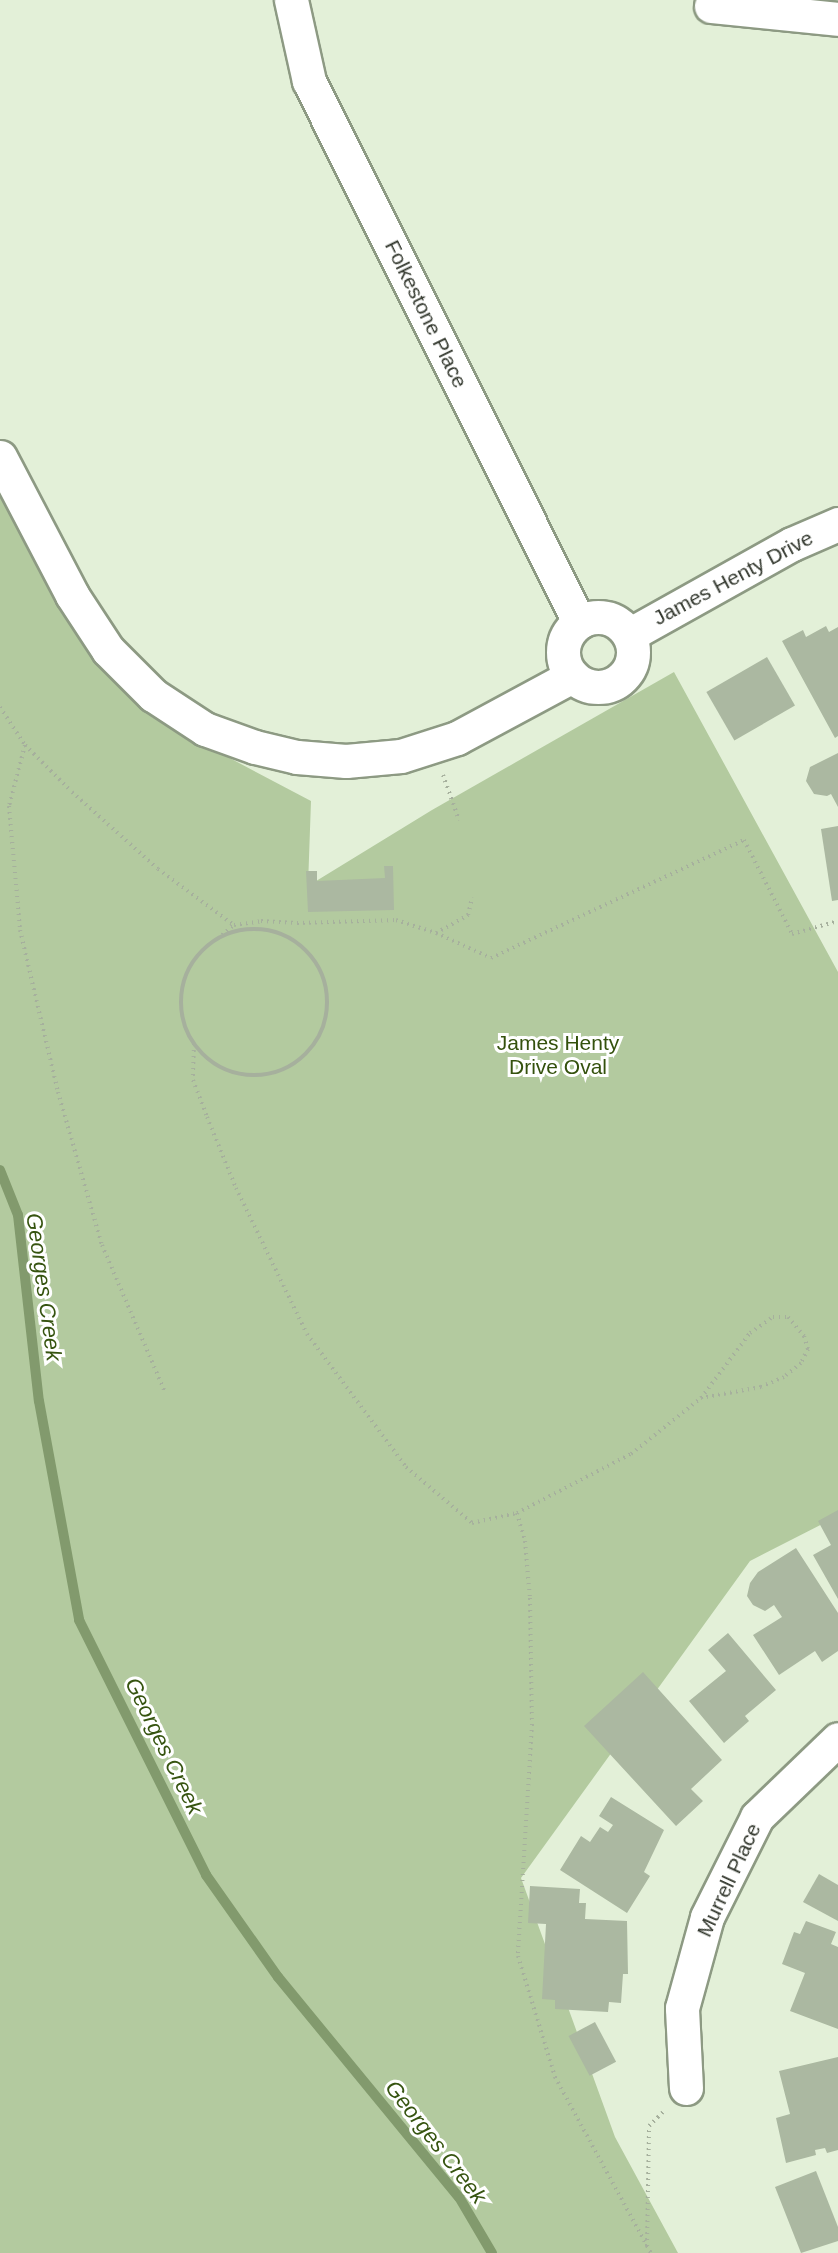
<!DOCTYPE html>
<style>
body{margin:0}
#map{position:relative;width:838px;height:2253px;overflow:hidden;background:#e3f0d8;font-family:Helvetica,sans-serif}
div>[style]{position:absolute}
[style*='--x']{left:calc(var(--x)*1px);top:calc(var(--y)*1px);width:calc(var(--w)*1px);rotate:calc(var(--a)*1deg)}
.green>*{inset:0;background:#b3ca9f}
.stream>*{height:10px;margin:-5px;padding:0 5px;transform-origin:5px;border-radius:5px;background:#829a6d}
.building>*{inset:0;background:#abb8a1;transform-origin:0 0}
.path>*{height:4px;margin-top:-2px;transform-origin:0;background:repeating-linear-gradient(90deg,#a6b09d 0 1.5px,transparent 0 6px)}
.path>.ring{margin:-2px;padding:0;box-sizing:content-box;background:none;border:4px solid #a6b09d;border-radius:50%}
.roads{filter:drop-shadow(2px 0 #8d9a83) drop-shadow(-2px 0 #8d9a83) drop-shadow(0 2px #8d9a83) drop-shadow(0 -2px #8d9a83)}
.minor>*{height:33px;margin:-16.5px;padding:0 16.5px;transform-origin:16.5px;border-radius:16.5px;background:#fff}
.minor>.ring{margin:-16.5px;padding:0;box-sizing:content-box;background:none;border:33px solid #fff;border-radius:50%}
span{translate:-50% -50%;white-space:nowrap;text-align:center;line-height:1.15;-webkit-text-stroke:6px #fff;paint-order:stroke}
.street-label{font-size:21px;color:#32372d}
.park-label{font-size:21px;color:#34510d}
.water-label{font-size:22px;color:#365410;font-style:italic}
</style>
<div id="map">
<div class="green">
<div style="clip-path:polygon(0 487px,62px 607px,152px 717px,311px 801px,308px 886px,432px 810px,674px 672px,838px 972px,838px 1516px,750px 1561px,521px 1878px,615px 2137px,678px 2253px,0 2253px)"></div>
</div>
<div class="stream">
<div style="--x:0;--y:1170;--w:48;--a:68.2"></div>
<div style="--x:18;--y:1215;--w:187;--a:83.6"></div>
<div style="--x:39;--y:1401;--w:223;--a:79.6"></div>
<div style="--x:79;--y:1620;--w:285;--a:63.5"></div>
<div style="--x:206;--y:1875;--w:125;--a:54.8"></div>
<div style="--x:278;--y:1977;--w:285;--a:50.6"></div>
<div style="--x:459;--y:2197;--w:65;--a:59.5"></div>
</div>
<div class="building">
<div style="clip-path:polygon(826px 626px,829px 632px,838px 627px,838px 736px,835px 738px,782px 641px,803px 630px,806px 637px)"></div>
<div style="left:767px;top:657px;width:56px;height:70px;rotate:60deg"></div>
<div style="clip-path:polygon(838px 753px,838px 807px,831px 794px,827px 796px,814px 794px,806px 781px,810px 767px)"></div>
<div style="clip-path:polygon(838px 826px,838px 900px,832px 901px,821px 829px)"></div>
<div style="clip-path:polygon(384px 866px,393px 866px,394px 910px,308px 912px,306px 871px,317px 871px,317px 881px,385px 878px)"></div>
<div style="clip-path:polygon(838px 1510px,838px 1599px,813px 1555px,831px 1545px,818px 1521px)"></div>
<div style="clip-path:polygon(796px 1548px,838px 1613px,838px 1651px,822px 1662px,815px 1651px,779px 1675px,753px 1635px,782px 1617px,774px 1605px,765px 1611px,753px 1605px,747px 1596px,750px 1583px,758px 1572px)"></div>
<div style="clip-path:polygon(728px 1633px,776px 1690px,745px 1716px,749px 1721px,724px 1743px,689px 1701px,726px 1671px,708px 1650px)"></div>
<div style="clip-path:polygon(643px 1672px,722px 1760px,691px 1789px,703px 1801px,676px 1826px,584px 1726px)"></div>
<div style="clip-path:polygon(611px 1797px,664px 1830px,644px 1872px,650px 1876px,627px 1913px,560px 1870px,581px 1836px,590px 1842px,600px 1827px,608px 1832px,613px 1825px,599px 1816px)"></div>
<div style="clip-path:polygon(819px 1874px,838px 1885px,838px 1921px,803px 1902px)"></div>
<div style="clip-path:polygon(530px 1886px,580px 1889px,579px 1903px,586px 1903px,585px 1919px,627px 1921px,628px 1974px,623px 1974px,621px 2003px,609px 2002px,608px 2012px,555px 2009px,555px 2000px,542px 1999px,546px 1924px,528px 1923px)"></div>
<div style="clip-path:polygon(806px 1921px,836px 1932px,831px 1944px,838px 1947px,838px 2029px,790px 2011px,805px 1973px,782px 1964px,794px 1932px,800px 1934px)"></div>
<div style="left:595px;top:2022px;width:45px;height:30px;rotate:62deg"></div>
<div style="clip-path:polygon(838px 2057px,838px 2150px,827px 2153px,825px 2148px,815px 2150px,816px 2155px,786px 2163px,776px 2118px,790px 2114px,779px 2071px)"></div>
<div style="clip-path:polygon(816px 2171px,838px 2227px,838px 2241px,801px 2253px,775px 2187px)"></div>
</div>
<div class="path">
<div style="--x:0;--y:707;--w:45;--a:56.7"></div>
<div style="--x:25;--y:745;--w:66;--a:45"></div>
<div style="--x:72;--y:792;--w:115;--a:41.8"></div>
<div style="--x:158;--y:869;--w:94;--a:36.4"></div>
<div style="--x:25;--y:745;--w:63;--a:104.7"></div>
<div style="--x:9;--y:806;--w:124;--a:84.9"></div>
<div style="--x:20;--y:930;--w:166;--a:76.8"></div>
<div style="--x:58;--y:1092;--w:159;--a:74"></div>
<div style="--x:102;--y:1245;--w:158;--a:66.8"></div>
<div style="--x:443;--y:775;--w:48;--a:70.4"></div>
<div class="ring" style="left:181px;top:929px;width:142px;height:142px"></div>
<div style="--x:436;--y:933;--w:60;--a:24.4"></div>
<div style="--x:491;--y:958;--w:279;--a:-25"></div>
<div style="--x:744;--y:840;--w:106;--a:62.9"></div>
<div style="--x:792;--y:934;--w:48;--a:-15.8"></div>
<div style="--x:222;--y:935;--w:16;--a:-40"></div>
<div style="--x:234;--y:925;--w:27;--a:-8"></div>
<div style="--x:261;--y:921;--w:36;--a:3"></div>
<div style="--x:297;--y:923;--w:99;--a:-1.7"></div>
<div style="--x:396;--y:920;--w:42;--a:18"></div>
<div style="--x:436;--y:933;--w:37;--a:-29"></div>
<div style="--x:468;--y:915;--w:18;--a:-77"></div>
<div style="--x:194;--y:1044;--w:36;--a:92"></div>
<div style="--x:193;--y:1080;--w:40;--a:69"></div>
<div style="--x:207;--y:1117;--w:77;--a:67.8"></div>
<div style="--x:236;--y:1188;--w:162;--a:64.1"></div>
<div style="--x:307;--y:1334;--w:166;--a:53.3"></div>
<div style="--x:406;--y:1467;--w:87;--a:40.3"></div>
<div style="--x:472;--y:1523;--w:46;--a:-12.5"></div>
<div style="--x:517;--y:1513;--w:128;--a:-27.4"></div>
<div style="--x:631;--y:1454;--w:90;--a:-38.7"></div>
<div style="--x:701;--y:1398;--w:81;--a:-53"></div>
<div style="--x:750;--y:1333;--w:28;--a:-35"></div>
<div style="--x:773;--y:1317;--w:15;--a:0"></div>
<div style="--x:788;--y:1317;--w:25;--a:50"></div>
<div style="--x:804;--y:1336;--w:14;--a:73"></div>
<div style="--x:808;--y:1349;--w:16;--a:117"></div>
<div style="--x:801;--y:1363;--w:22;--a:141"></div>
<div style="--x:784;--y:1377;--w:25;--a:157"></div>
<div style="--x:761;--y:1387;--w:61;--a:169.6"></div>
<div style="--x:517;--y:1513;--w:29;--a:74"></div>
<div style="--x:525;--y:1541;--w:57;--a:85"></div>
<div style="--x:530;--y:1598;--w:126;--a:89.1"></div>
<div style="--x:532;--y:1724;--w:232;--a:93.5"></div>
<div style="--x:518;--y:1956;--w:127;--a:73"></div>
<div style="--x:555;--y:2077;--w:200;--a:61.4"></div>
<div style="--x:647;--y:2246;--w:120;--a:-89"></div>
<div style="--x:649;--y:2126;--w:20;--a:-45"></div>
</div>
<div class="roads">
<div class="minor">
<div style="--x:291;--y:0;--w:83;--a:77.5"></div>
<div style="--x:309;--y:81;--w:605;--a:63.48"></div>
<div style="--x:711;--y:6;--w:128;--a:5.8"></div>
<div style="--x:0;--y:457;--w:156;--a:62.4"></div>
<div style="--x:72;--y:595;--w:66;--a:56.8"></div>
<div style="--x:108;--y:650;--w:64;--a:45"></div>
<div style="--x:153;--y:695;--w:62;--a:33.2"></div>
<div style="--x:205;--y:729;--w:53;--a:19.8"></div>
<div style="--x:255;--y:747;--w:43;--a:13.4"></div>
<div style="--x:297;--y:757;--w:49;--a:4.7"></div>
<div style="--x:346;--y:761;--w:55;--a:-5.2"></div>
<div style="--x:401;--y:756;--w:59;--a:-17.8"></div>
<div style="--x:457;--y:738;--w:131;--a:-28.3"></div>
<div class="ring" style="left:563px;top:617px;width:37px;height:37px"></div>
<div style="--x:629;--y:635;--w:187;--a:-29.2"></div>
<div style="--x:792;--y:544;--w:50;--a:-23.5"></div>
<div style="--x:686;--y:2088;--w:80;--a:-92.9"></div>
<div style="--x:682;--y:2008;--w:94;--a:-74.6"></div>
<div style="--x:707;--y:1917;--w:112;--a:-63.4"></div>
<div style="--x:757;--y:1817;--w:112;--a:-43.9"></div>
</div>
</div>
<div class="street-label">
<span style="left:426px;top:314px;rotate:64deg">Folkestone Place</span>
<span style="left:733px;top:578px;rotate:-28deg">James Henty Drive</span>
<span style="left:729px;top:1880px;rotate:-65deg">Murrell Place</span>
</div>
<div class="park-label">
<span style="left:558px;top:1055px">James Henty<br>Drive Oval</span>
</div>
<div class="water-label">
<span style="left:44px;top:1287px;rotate:82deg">Georges Creek</span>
<span style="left:164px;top:1746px;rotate:64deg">Georges Creek</span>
<span style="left:436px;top:2142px;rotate:52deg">Georges Creek</span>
</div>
</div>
